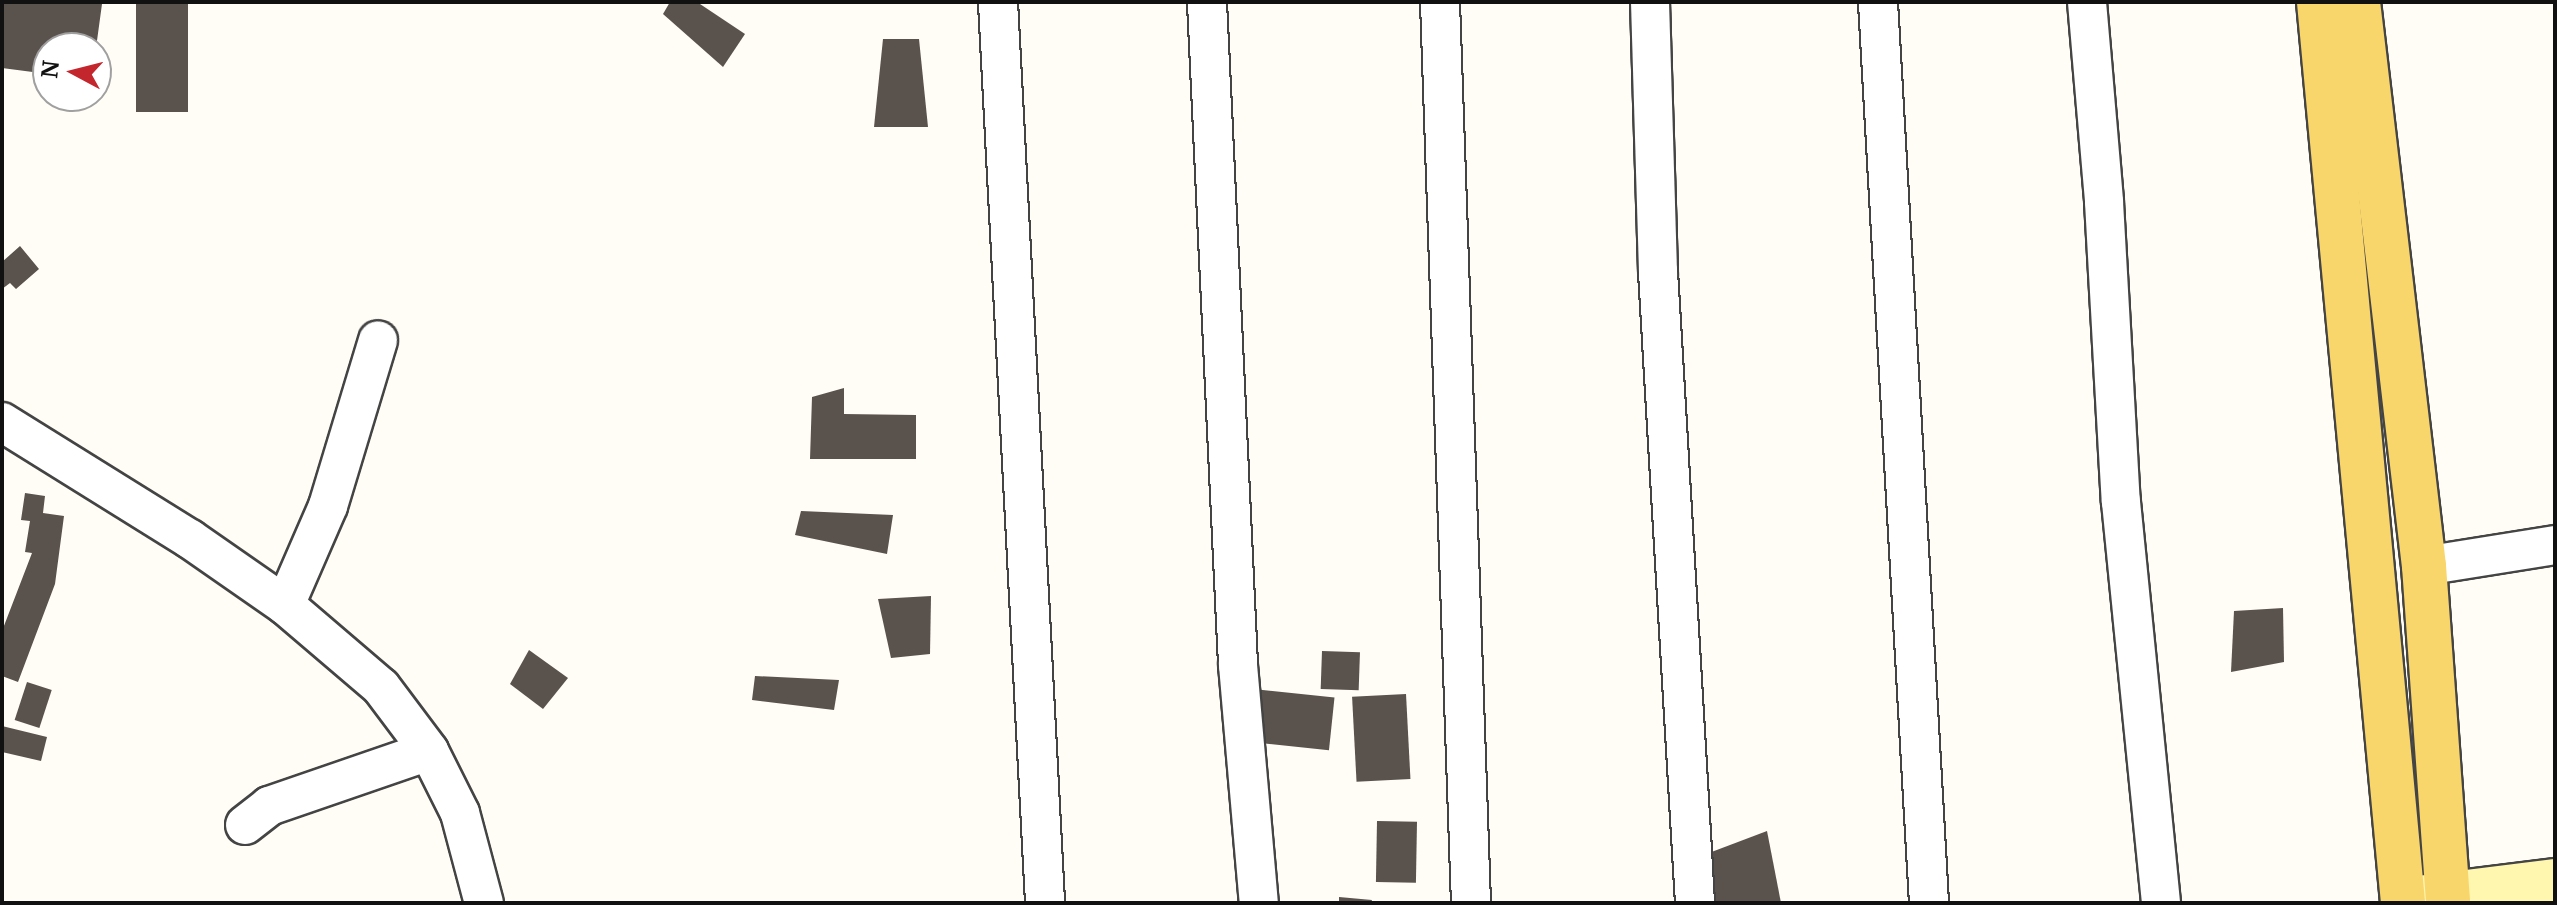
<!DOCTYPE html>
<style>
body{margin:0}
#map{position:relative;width:2557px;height:905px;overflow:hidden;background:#fffdf5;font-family:Merriweather,serif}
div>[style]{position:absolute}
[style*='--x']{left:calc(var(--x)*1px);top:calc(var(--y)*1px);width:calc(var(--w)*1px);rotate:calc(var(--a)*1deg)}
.building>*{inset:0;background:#5a524d;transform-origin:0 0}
.roads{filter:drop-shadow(2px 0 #444) drop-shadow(-2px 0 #444) drop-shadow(0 2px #444) drop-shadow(0 -2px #444)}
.street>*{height:38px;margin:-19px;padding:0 19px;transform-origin:19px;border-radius:19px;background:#fff}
.secondary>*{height:44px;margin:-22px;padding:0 22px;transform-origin:22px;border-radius:22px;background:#fff6b0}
.primary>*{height:44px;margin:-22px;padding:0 22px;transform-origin:22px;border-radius:22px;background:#f9d66b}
span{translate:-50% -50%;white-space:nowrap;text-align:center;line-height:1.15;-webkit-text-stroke:8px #fff;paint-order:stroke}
.frame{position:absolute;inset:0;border:4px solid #111;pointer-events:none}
.north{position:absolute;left:32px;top:32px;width:80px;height:80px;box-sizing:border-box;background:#fff;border:2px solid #a0a0a0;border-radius:50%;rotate:277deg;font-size:22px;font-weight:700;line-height:32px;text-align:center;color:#111}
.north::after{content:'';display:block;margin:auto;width:28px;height:36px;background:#c4262e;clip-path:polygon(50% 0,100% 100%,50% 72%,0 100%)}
</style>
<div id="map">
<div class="building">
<div style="clip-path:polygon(2px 2px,102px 4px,96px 48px,48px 48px,48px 74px,2px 68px)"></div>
<div style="left:136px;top:2px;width:52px;height:110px"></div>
<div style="clip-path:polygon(670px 2px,697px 2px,745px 34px,723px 67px,663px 14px)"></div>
<div style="clip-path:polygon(883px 39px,919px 39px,928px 127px,874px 127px)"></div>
<div style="clip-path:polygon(20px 246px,39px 269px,16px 289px,10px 283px,2px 289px,2px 262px)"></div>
<div style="clip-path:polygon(844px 388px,844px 414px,916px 415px,916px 459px,810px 459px,812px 397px)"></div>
<div style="clip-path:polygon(25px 493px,45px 496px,43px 513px,64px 516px,55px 584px,18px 682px,2px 676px,2px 631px,32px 553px,25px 552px,30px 521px,21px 520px)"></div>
<div style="clip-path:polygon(801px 511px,893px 515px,887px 554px,795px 535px)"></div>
<div style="clip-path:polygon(931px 596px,930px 654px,891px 658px,878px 599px)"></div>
<div style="clip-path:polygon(2283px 608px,2284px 662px,2231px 672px,2234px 611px)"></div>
<div style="clip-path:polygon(529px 650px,568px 678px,543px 709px,510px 684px)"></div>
<div style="left:1322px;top:651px;width:38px;height:38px;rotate:2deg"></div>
<div style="clip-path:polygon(755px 676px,839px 680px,834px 710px,752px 700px)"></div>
<div style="left:27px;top:682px;width:26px;height:40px;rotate:18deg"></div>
<div style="left:1244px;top:688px;width:91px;height:53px;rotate:6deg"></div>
<div style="left:1406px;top:694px;width:85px;height:54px;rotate:87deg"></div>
<div style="clip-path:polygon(2px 726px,47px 737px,41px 761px,2px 752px)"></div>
<div style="left:1377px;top:821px;width:40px;height:61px;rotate:1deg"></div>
<div style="clip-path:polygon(1767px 831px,1781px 903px,1695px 903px,1693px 859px)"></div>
<div style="clip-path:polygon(1339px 897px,1372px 900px,1371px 903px,1339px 903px)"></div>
</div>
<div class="roads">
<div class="street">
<div style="--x:998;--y:2;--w:902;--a:87.01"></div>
<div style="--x:1207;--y:2;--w:664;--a:87.32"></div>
<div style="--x:1238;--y:665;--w:239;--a:85"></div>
<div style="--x:1440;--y:2;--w:902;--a:88.03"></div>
<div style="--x:1650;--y:2;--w:270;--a:88.3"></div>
<div style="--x:1658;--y:272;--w:632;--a:86.64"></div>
<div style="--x:1878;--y:2;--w:902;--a:86.76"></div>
<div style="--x:2087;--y:2;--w:201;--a:85.1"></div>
<div style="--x:2104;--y:202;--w:300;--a:86.8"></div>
<div style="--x:2121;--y:502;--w:403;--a:84.3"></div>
<div style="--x:2;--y:422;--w:221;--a:31.9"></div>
<div style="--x:190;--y:539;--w:116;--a:34.8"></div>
<div style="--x:285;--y:605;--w:126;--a:40.5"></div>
<div style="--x:381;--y:687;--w:80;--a:53.1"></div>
<div style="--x:429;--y:751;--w:69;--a:63.4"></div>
<div style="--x:460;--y:813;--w:93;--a:75.1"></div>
<div style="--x:2424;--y:566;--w:133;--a:-9.1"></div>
<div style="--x:285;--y:605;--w:108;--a:-66.5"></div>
<div style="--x:328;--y:506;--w:173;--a:-73.2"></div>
<div style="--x:245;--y:825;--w:31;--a:-38"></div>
<div style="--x:269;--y:806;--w:169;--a:-19"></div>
</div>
<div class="secondary">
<div style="--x:2410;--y:899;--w:146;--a:-7.1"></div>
</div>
<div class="primary">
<div style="--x:2319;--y:2;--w:905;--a:84.67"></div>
<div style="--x:2358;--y:2;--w:568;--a:83.33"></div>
<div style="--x:2424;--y:566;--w:338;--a:85.9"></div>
</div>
</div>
<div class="frame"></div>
<div class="north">N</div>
</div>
